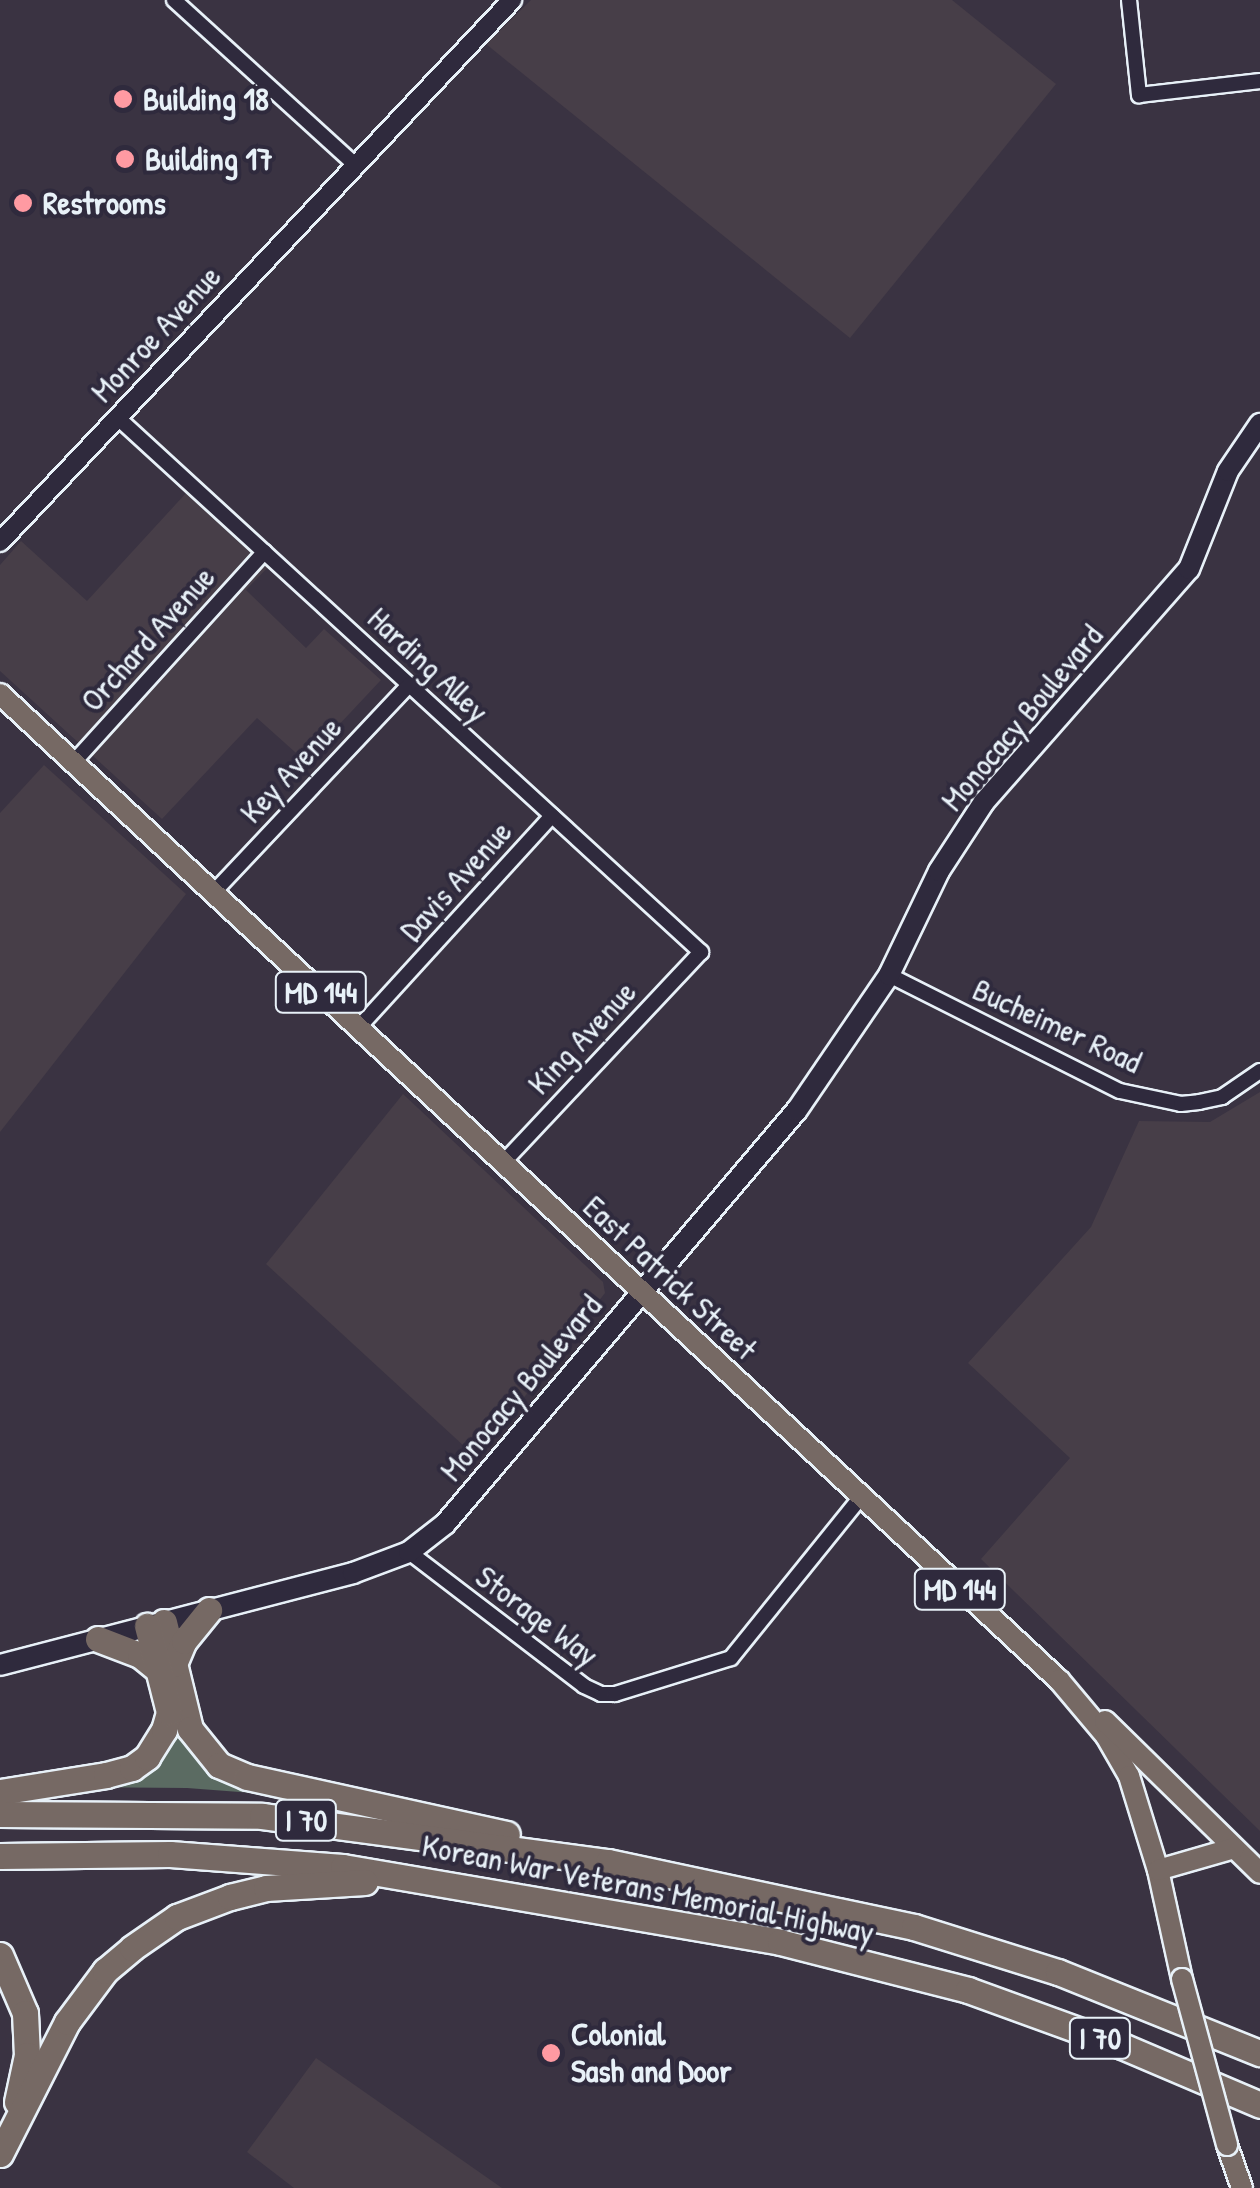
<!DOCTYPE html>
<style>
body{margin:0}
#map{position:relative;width:1260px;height:2188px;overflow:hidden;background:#3a3342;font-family:"Patrick Hand",sans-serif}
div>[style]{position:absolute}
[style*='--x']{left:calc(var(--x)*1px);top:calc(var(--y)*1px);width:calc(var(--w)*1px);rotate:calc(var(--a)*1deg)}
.built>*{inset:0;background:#473e48}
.green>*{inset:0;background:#5b6b62}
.roads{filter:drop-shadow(2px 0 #e8f1f8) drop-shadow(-2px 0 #e8f1f8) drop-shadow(0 2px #e8f1f8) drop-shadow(0 -2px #e8f1f8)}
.minor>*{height:14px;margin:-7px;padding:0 7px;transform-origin:7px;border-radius:7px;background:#2f2a3d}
.tertiary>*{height:18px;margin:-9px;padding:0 9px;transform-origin:9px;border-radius:9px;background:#2f2a3d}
.secondary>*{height:20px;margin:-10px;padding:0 10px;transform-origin:10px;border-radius:10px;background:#2f2a3d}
.primary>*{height:20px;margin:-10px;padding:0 10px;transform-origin:10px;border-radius:10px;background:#766964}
.motorway>*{height:25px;margin:-12.5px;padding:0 12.5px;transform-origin:12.5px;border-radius:12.5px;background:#766964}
.bridges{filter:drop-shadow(2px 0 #e8f1f8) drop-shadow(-2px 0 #e8f1f8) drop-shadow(0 2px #e8f1f8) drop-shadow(0 -2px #e8f1f8)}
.primary-bridge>*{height:20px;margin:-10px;padding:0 10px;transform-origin:10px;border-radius:10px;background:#766964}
.dots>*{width:28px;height:28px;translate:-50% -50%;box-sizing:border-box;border:5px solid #2f2a3d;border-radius:50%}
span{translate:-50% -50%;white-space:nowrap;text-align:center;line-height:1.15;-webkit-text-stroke:8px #2f2a3d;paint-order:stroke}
.shield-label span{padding:2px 8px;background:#2f2a3d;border:2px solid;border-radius:8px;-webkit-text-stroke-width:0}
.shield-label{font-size:30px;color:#e8f1f8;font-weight:700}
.poi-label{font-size:32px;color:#e8f1f8;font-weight:700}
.left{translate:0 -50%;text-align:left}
.street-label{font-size:32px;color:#e8f1f8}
</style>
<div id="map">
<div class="built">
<div style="clip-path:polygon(531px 0,952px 0,1056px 84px,850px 338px,486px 44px)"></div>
<div style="clip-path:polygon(187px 492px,268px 567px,246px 590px,306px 648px,324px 629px,381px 680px,305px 761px,257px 718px,162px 819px,0 671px,0 565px,21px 541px,87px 601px)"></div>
<div style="clip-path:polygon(44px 765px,186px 894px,0 1132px,0 813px)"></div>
<div style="clip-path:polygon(1260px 1092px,1260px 1831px,981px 1559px,1070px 1458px,968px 1363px,1091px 1227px,1139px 1121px,1210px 1122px)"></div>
<div style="clip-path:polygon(403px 1094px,603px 1282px,605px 1293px,477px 1458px,266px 1264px)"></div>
<div style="clip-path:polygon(316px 2058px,502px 2188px,294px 2188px,247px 2152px)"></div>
</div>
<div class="green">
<div style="clip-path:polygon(176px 1720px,187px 1740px,303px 1797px,187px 1788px,69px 1787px,108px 1782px)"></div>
</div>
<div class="roads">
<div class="minor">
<div style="--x:174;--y:0;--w:244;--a:42.3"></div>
<div style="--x:1129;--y:0;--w:96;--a:84"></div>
<div style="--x:1139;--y:95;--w:122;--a:-6.6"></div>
<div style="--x:118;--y:418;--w:791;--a:42.49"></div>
<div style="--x:701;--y:952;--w:288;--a:133.2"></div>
<div style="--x:73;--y:763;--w:285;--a:-47.8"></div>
<div style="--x:213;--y:893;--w:286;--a:-46.7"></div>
<div style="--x:889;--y:975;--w:258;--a:26.7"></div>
<div style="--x:1120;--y:1091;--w:62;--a:12"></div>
<div style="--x:1181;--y:1104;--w:18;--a:-6"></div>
<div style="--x:1199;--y:1102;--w:24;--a:-12"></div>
<div style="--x:1222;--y:1097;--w:46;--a:-34.4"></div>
<div style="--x:359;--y:1027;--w:286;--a:-47.6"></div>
<div style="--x:409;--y:1552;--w:220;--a:37.4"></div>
<div style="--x:584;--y:1686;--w:19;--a:25"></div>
<div style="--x:601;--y:1694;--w:14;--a:0"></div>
<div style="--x:615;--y:1694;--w:121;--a:-17.2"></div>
<div style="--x:731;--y:1658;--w:206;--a:-51.1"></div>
</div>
<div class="tertiary">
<div style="--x:0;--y:542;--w:746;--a:-46.63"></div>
</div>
<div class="secondary">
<div style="--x:0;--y:1665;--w:365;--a:-14.6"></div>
<div style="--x:353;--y:1573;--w:60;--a:-20.6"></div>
<div style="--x:409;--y:1552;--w:46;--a:-37.9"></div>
<div style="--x:445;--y:1524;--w:543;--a:-49.63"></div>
<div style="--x:797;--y:1110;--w:163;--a:-55.7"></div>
<div style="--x:889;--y:975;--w:115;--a:-64.3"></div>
<div style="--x:939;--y:871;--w:82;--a:-56.9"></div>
<div style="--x:984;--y:802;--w:310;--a:-48.7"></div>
<div style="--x:1189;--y:569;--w:105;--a:-68.3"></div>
<div style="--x:1228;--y:471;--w:57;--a:-55.8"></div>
</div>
<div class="primary">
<div style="--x:0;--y:694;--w:1447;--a:42.96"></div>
<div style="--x:1059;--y:1680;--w:73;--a:50"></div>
<div style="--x:1106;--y:1736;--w:46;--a:60.1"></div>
<div style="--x:1129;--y:1776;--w:98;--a:72.9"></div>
<div style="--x:1158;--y:1870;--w:112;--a:77.6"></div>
<div style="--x:1105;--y:1721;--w:217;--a:44.4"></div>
<div style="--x:1158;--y:1870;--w:79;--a:-16.1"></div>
<div style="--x:1227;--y:2145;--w:46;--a:70.8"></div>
</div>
<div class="motorway">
<div style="--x:164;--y:1622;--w:110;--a:76.3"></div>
<div style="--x:190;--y:1729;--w:46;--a:51.1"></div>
<div style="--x:219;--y:1765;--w:30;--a:23"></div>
<div style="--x:247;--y:1777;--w:266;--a:12.4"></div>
<div style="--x:98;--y:1639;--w:45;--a:20.9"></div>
<div style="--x:140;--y:1655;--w:27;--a:39"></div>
<div style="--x:174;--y:1664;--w:25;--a:-67"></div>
<div style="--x:184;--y:1641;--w:40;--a:-51"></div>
<div style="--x:0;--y:1792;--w:107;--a:-9.1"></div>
<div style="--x:106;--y:1775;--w:27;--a:-15"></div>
<div style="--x:132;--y:1768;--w:19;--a:-36"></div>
<div style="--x:147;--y:1757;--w:32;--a:-58"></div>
<div style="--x:164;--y:1730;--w:19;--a:-74"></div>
<div style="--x:169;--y:1712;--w:89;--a:-104.3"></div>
<div style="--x:0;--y:1814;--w:262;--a:0.4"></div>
<div style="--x:262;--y:1816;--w:349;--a:7.6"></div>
<div style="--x:608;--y:1862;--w:313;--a:12"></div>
<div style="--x:914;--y:1927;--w:151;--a:17.4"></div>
<div style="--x:1058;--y:1972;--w:218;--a:21.9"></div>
<div style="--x:0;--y:1856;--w:170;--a:-0.7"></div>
<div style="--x:170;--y:1854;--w:173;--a:4.3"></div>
<div style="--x:343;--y:1867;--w:443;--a:9.7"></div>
<div style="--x:780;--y:1942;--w:194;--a:14.3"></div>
<div style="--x:968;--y:1990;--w:164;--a:20"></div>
<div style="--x:1122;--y:2046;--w:150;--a:23.1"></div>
<div style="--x:0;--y:1955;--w:63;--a:66.7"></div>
<div style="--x:25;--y:2013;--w:42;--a:87.3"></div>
<div style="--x:27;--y:2055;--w:48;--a:102"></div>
<div style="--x:0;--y:2154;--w:148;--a:-63.1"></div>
<div style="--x:67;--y:2022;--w:64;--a:-53.3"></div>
<div style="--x:105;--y:1971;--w:35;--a:-40"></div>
<div style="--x:132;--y:1948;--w:55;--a:-34.6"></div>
<div style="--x:177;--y:1917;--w:57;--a:-20.7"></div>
<div style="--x:230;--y:1897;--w:37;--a:-14"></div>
<div style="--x:266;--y:1888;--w:99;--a:-3.5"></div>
</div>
</div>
<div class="bridges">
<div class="primary-bridge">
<div style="--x:1182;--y:1979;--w:172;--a:74.8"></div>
</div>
</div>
<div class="dots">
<div style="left:123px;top:99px;background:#ff9aa2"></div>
<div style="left:125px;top:159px;background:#ff9aa2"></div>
<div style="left:23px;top:203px;background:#ff9aa2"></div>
<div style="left:551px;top:2053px;background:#ff9aa2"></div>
</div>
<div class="shield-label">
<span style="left:321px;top:992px">MD 144</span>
<span style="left:960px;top:1589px">MD 144</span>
<span style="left:306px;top:1820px">I 70</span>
<span style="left:1100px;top:2038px">I 70</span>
</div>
<div class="poi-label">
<span class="left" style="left:143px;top:99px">Building 18</span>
<span class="left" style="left:145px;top:159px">Building 17</span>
<span class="left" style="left:43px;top:203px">Restrooms</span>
<span class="left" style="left:571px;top:2053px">Colonial<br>Sash and Door</span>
</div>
<div class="street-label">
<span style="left:156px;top:334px;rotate:-47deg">Monroe Avenue</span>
<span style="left:148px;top:639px;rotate:-48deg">Orchard Avenue</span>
<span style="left:428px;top:665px;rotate:43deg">Harding Alley</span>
<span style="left:1022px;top:718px;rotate:-50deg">Monocacy Boulevard</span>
<span style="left:291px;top:770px;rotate:-47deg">Key Avenue</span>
<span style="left:456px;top:881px;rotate:-48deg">Davis Avenue</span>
<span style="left:1057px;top:1026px;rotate:25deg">Bucheimer Road</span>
<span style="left:582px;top:1038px;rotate:-47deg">King Avenue</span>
<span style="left:670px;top:1278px;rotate:43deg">East Patrick Street</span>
<span style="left:521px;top:1388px;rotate:-50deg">Monocacy Boulevard</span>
<span style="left:537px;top:1616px;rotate:37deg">Storage Way</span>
<span style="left:648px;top:1889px;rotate:11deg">Korean War Veterans Memorial Highway</span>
</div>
</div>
